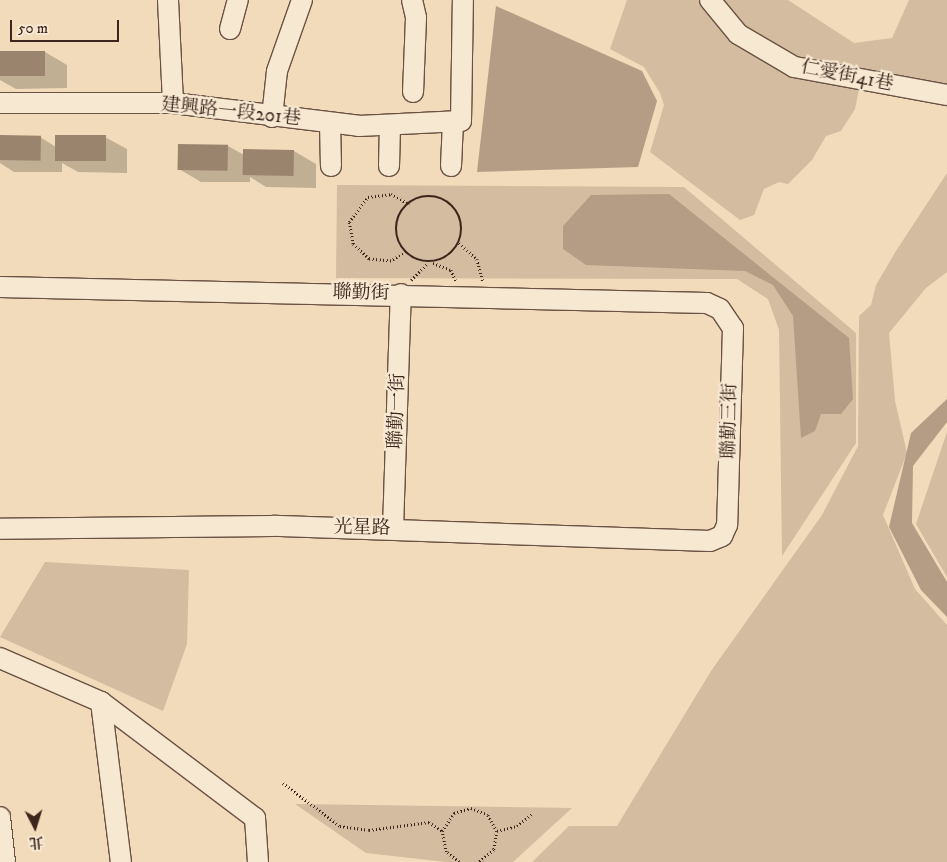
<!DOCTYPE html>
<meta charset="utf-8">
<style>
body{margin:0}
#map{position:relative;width:947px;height:862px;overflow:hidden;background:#f2dbba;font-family:"IM FELL DW Pica","Noto Serif TC",serif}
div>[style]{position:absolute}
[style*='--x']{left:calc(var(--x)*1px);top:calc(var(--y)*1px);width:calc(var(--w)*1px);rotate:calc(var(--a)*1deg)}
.green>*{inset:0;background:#d3bc9f}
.water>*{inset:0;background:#b49d84}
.shadow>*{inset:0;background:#0003}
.building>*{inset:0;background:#9b846e;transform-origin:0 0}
.path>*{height:2.5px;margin-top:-1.25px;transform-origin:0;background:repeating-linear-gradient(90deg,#3c251c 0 1px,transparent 0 3.5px)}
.path>.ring{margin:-1.25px;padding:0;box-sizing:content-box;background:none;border:2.5px solid #3c251c;border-radius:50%}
.roads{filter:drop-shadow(1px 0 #6a5244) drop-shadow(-1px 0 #6a5244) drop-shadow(0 1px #6a5244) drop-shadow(0 -1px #6a5244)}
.minor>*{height:20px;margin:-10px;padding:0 10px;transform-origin:10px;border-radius:10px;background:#f7e8d2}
span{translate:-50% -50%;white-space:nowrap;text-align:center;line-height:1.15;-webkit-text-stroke:4.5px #f7e8d2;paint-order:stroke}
.street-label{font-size:19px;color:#3c251c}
.north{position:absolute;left:10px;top:802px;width:50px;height:50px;-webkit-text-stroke:4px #f7e8d2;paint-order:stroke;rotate:175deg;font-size:14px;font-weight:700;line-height:20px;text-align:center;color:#3c251c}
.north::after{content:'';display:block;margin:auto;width:18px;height:22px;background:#3c251c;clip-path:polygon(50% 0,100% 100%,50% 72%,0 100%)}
.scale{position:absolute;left:10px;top:20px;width:109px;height:22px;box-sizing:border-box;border:2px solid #3c251c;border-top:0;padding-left:6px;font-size:15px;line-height:18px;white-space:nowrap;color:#3c251c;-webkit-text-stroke:4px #f7e8d2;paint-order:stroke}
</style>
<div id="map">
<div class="green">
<div style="clip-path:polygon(627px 0,788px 0,854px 43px,892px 38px,909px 0,947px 0,947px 103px,859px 89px,855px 109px,841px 131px,826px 136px,812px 160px,788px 184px,779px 182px,764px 189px,754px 215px,740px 220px,650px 152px,664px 105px,660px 93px,644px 67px,610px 49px)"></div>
<div style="clip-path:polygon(947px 173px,947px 272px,926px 288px,889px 333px,895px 401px,907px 453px,883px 515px,915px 589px,947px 625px,947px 862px,532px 862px,569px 826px,617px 826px,711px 671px,822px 515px,858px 446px,859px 316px,871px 305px,876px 285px,896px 251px)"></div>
<div style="clip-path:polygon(337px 185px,684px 187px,856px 333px,856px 443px,782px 556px,779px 330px,768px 299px,737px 279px,336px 278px)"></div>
<div style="clip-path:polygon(947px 432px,947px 577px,916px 524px)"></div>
<div style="clip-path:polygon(45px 562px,189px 570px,187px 644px,163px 711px,0 637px)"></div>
<div style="clip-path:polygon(295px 804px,572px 808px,513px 862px,446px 862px,366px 853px)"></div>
</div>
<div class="water">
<div style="clip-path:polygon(496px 6px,642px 71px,657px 101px,638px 167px,477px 172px)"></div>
<div style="clip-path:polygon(669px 194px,849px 338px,853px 399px,841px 414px,821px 414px,815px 431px,801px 438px,793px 316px,773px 285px,745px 271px,586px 265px,563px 249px,563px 226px,591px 195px)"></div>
<div style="clip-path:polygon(947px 399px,947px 422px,913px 466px,912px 523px,947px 582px,947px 617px,921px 590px,889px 527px,911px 433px)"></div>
</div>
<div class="shadow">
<div style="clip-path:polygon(45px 52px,67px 65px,67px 88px,16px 89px,0 80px,0 53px)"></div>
<div style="clip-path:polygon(0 137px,40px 137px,56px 147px,105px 137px,127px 149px,127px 173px,78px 172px,62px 163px,62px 172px,14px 172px,0 163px)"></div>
<div style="clip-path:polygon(180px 146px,228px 146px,244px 155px,244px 151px,294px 151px,316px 164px,316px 188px,266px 187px,250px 177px,250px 182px,201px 182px,179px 169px)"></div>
</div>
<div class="building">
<div style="left:45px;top:51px;width:25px;height:45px;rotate:90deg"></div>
<div style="left:0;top:135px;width:41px;height:25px;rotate:1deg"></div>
<div style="left:55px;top:135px;width:51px;height:26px"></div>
<div style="left:178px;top:144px;width:50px;height:26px;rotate:1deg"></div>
<div style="left:243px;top:149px;width:51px;height:26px;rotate:1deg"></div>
</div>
<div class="path">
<div class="ring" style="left:396px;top:196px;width:63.5px;height:63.5px"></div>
<div style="--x:459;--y:243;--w:24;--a:42"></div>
<div style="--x:477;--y:259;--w:24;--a:75"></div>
<div style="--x:406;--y:252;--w:17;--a:149"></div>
<div style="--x:391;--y:261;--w:22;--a:-175"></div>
<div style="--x:369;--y:259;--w:22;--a:-137"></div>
<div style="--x:353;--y:244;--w:22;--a:-100"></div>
<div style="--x:349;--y:222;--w:31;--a:-53"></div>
<div style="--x:368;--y:197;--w:23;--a:-7"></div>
<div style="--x:391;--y:194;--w:21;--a:29"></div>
<div style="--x:433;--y:263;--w:19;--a:21"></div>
<div style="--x:451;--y:270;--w:12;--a:66"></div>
<div style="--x:411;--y:280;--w:24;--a:-45"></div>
<div style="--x:283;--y:783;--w:71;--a:37"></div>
<div style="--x:340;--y:826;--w:29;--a:8"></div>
<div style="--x:369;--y:830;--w:61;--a:-7.6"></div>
<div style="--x:429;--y:822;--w:16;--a:35"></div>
<div style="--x:497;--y:831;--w:21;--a:-14"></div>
<div style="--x:517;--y:826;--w:19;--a:-39"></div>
<div style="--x:459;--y:862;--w:16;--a:-142"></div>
<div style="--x:446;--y:852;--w:21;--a:-101"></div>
<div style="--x:442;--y:831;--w:22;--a:-56"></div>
<div style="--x:454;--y:813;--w:18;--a:-16"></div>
<div style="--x:471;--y:808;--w:18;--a:22"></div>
<div style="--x:488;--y:815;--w:18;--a:61"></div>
<div style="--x:497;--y:831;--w:19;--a:99"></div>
<div style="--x:494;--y:850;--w:19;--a:141"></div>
</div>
<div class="roads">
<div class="minor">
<div style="--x:168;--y:0;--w:103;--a:87.2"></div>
<div style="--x:412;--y:0;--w:18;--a:77"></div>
<div style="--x:416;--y:18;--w:74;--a:92.3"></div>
<div style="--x:710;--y:0;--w:44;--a:50.5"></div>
<div style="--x:738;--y:34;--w:65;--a:30.5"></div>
<div style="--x:794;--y:67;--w:156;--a:10.4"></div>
<div style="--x:230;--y:29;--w:30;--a:-75"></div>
<div style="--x:0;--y:103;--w:173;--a:0"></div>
<div style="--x:173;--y:103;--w:187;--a:7"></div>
<div style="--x:359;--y:126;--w:102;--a:-2.8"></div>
<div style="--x:461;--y:121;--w:121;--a:-89.1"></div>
<div style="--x:272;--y:117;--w:46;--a:-83.8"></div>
<div style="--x:277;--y:71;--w:75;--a:-70.6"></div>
<div style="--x:330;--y:123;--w:43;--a:88.7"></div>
<div style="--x:389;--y:166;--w:41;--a:-88.6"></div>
<div style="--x:451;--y:166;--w:44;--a:-87.4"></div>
<div style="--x:0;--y:287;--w:707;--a:1.3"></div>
<div style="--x:707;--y:303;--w:14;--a:25"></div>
<div style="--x:720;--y:309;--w:23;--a:56"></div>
<div style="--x:733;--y:328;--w:197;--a:91.7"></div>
<div style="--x:727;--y:525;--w:12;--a:114"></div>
<div style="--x:722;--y:536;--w:13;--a:157"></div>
<div style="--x:710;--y:541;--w:437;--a:-178"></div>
<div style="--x:273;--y:526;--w:273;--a:179.4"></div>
<div style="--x:393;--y:529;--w:235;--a:-88.1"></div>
<div style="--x:0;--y:658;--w:110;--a:23.5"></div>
<div style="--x:101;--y:702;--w:193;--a:37"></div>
<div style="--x:255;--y:818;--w:44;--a:86.1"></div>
<div style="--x:101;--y:702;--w:161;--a:82.9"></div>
<div style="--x:0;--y:817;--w:45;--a:83.7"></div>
</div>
</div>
<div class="street-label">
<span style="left:847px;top:76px;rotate:11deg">仁愛街41巷</span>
<span style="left:231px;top:112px;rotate:6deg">建興路一段201巷</span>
<span style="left:361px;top:293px;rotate:1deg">聯勤街</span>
<span style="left:397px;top:411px;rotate:-88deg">聯勤一街</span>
<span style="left:730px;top:421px;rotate:-89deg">聯勤三街</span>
<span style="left:362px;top:528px;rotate:1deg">光星路</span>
</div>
<div class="north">北</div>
<div class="scale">50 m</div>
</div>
